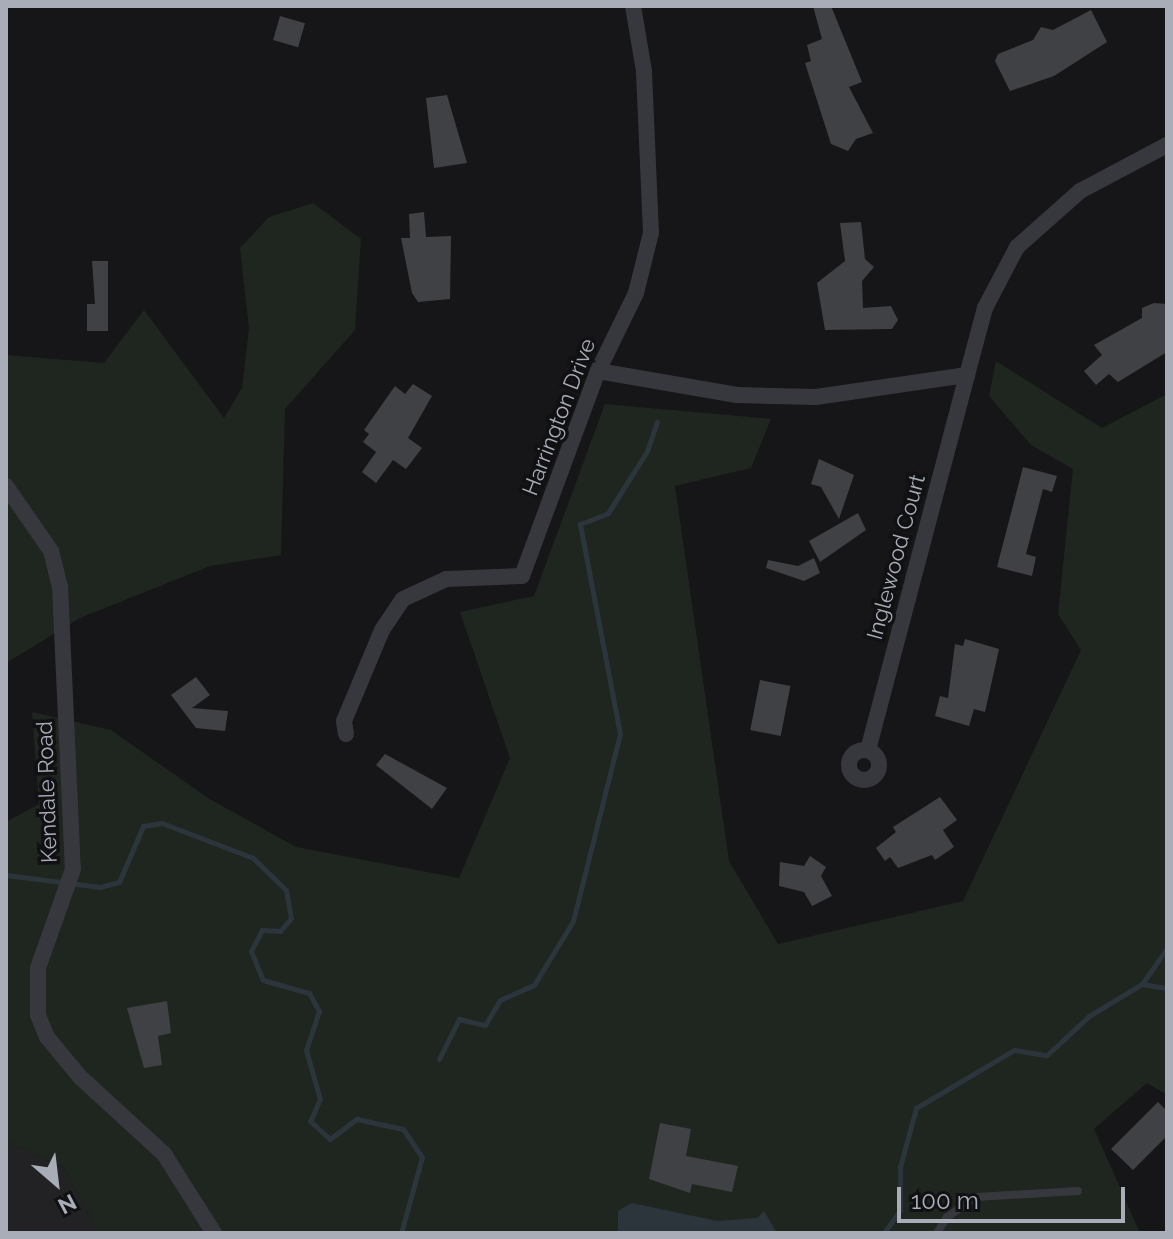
<!DOCTYPE html>
<style>
body{margin:0}
#map{position:relative;width:1173px;height:1239px;overflow:hidden;background:#161618;font-family:Raleway,sans-serif}
div>[style]{position:absolute}
[style*='--x']{left:calc(var(--x)*1px);top:calc(var(--y)*1px);width:calc(var(--w)*1px);rotate:calc(var(--a)*1deg)}
.built>*{inset:0;background:#222225}
.green>*{inset:0;background:#1e261f}
.water>*{inset:0;background:#2c353c}
.stream>*{height:5px;margin:-2.5px;padding:0 2.5px;transform-origin:2.5px;border-radius:2.5px;background:#2c353c}
.building>*{inset:0;background:#404145;transform-origin:0 0}
.service>*{height:8px;margin:-4px;padding:0 4px;transform-origin:4px;border-radius:4px;background:#37383d}
.minor>*{height:16px;margin:-8px;padding:0 8px;transform-origin:8px;border-radius:8px;background:#37383d}
.minor>.ring{margin:-8px;padding:0;box-sizing:content-box;background:none;border:16px solid #37383d;border-radius:50%}
span{translate:-50% -50%;white-space:nowrap;text-align:center;line-height:1.15;-webkit-text-stroke:7px #111113;paint-order:stroke}
.street-label{font-size:22px;color:#a8adb8}
.frame{position:absolute;inset:0;border:8px solid #a8adb8;pointer-events:none}
.north{position:absolute;left:16px;top:1143px;width:80px;height:80px;-webkit-text-stroke:6px #111113;paint-order:stroke;rotate:152deg;font-size:22px;font-weight:700;line-height:32px;text-align:center;color:#a8adb8}
.north::after{content:'';display:block;margin:auto;width:28px;height:36px;background:#a8adb8;clip-path:polygon(50% 0,100% 100%,50% 72%,0 100%)}
.scale{position:absolute;left:897px;top:1187px;width:228px;height:36px;box-sizing:border-box;border:4px solid #a8adb8;border-top:0;padding-left:10px;font-size:24px;line-height:28px;white-space:nowrap;color:#a8adb8;-webkit-text-stroke:6px #111113;paint-order:stroke}
</style>
<div id="map">
<div class="built">
<div style="clip-path:polygon(6px 1141px,64px 1168px,99px 1233px,6px 1233px)"></div>
</div>
<div class="green">
<div style="clip-path:polygon(313px 203px,361px 239px,355px 330px,285px 409px,281px 555px,210px 566px,80px 618px,6px 663px,6px 355px,104px 363px,144px 310px,224px 418px,242px 388px,249px 328px,240px 248px,269px 217px)"></div>
<div style="clip-path:polygon(996px 361px,1102px 428px,1167px 394px,1167px 1095px,1147px 1083px,1094px 1129px,1140px 1233px,99px 1233px,64px 1168px,6px 1141px,6px 822px,39px 804px,32px 712px,111px 730px,208px 798px,296px 847px,459px 878px,510px 758px,460px 612px,534px 596px,605px 404px,771px 419px,751px 468px,675px 486px,729px 861px,778px 944px,963px 901px,1081px 650px,1058px 614px,1073px 469px,1031px 445px,989px 396px)"></div>
</div>
<div class="water">
<div style="clip-path:polygon(632px 1203px,717px 1221px,757px 1218px,764px 1211px,776px 1231px,618px 1233px,618px 1211px)"></div>
</div>
<div class="stream">
<div style="--x:6;--y:875;--w:95;--a:7.3"></div>
<div style="--x:100;--y:887;--w:20;--a:-15"></div>
<div style="--x:119;--y:882;--w:61;--a:-66.8"></div>
<div style="--x:143;--y:826;--w:19;--a:-9"></div>
<div style="--x:162;--y:823;--w:97;--a:21"></div>
<div style="--x:253;--y:858;--w:46;--a:44.1"></div>
<div style="--x:286;--y:890;--w:28;--a:80"></div>
<div style="--x:291;--y:918;--w:17;--a:130"></div>
<div style="--x:280;--y:931;--w:18;--a:-177"></div>
<div style="--x:262;--y:930;--w:24;--a:118"></div>
<div style="--x:251;--y:951;--w:31;--a:68"></div>
<div style="--x:263;--y:980;--w:48;--a:15.8"></div>
<div style="--x:309;--y:993;--w:21;--a:61"></div>
<div style="--x:319;--y:1011;--w:41;--a:108.4"></div>
<div style="--x:306;--y:1050;--w:51;--a:74.1"></div>
<div style="--x:320;--y:1099;--w:24;--a:114"></div>
<div style="--x:310;--y:1121;--w:27;--a:42"></div>
<div style="--x:330;--y:1139;--w:34;--a:-37"></div>
<div style="--x:357;--y:1119;--w:47;--a:12.3"></div>
<div style="--x:403;--y:1129;--w:34;--a:56"></div>
<div style="--x:422;--y:1157;--w:79;--a:105.4"></div>
<div style="--x:1142;--y:984;--w:25;--a:9"></div>
<div style="--x:439;--y:1059;--w:45;--a:-63.4"></div>
<div style="--x:459;--y:1019;--w:27;--a:13"></div>
<div style="--x:485;--y:1025;--w:29;--a:-59"></div>
<div style="--x:500;--y:1000;--w:37;--a:-24"></div>
<div style="--x:534;--y:985;--w:75;--a:-58.6"></div>
<div style="--x:573;--y:921;--w:193;--a:-75.9"></div>
<div style="--x:620;--y:734;--w:214;--a:-100.8"></div>
<div style="--x:580;--y:524;--w:30;--a:-21"></div>
<div style="--x:608;--y:513;--w:73;--a:-57.8"></div>
<div style="--x:647;--y:451;--w:31;--a:-71"></div>
<div style="--x:884;--y:1233;--w:28;--a:-55"></div>
<div style="--x:900;--y:1210;--w:43;--a:-90"></div>
<div style="--x:900;--y:1167;--w:61;--a:-74.8"></div>
<div style="--x:916;--y:1108;--w:114;--a:-30.6"></div>
<div style="--x:1014;--y:1050;--w:33;--a:9"></div>
<div style="--x:1047;--y:1055;--w:57;--a:-42.9"></div>
<div style="--x:1089;--y:1016;--w:62;--a:-31.1"></div>
<div style="--x:1142;--y:984;--w:44;--a:-55.2"></div>
</div>
<div class="building">
<div style="clip-path:polygon(813px 6px,831px 6px,862px 82px,849px 87px,873px 133px,856px 139px,848px 151px,831px 144px,805px 63px,811px 61px,807px 45px,822px 39px)"></div>
<div style="clip-path:polygon(1091px 10px,1107px 42px,1054px 76px,1010px 91px,995px 61px,998px 54px,1033px 40px,1041px 27px,1053px 30px)"></div>
<div style="left:280px;top:16px;width:26px;height:25px;rotate:16deg"></div>
<div style="clip-path:polygon(447px 95px,467px 163px,434px 168px,426px 98px)"></div>
<div style="clip-path:polygon(424px 212px,426px 237px,451px 236px,450px 299px,418px 302px,412px 293px,401px 238px,410px 238px,409px 214px)"></div>
<div style="clip-path:polygon(861px 222px,865px 259px,874px 267px,862px 281px,863px 308px,891px 306px,898px 320px,892px 329px,825px 330px,817px 283px,845px 261px,840px 223px)"></div>
<div style="clip-path:polygon(92px 261px,108px 261px,108px 331px,87px 331px,87px 304px,95px 304px)"></div>
<div style="clip-path:polygon(1154px 303px,1167px 304px,1167px 352px,1118px 382px,1109px 374px,1096px 385px,1084px 371px,1102px 355px,1094px 345px,1142px 318px,1142px 308px)"></div>
<div style="clip-path:polygon(413px 384px,432px 396px,408px 438px,422px 448px,406px 469px,393px 460px,376px 483px,362px 472px,376px 452px,363px 442px,369px 434px,364px 430px,395px 386px,405px 394px)"></div>
<div style="clip-path:polygon(819px 459px,854px 475px,839px 519px,821px 487px,811px 484px)"></div>
<div style="clip-path:polygon(1023px 467px,1057px 476px,1052px 492px,1043px 489px,1026px 554px,1036px 557px,1032px 576px,997px 567px)"></div>
<div style="clip-path:polygon(858px 513px,866px 530px,820px 562px,809px 541px)"></div>
<div style="clip-path:polygon(814px 558px,820px 573px,804px 581px,766px 568px,768px 560px,798px 566px)"></div>
<div style="clip-path:polygon(965px 639px,999px 649px,985px 712px,974px 709px,969px 726px,935px 716px,940px 696px,948px 698px,955px 644px,963px 646px)"></div>
<div style="clip-path:polygon(196px 677px,210px 695px,192px 708px,228px 711px,225px 731px,196px 728px,171px 695px)"></div>
<div style="left:760px;top:680px;width:31px;height:51px;rotate:11deg"></div>
<div style="clip-path:polygon(385px 754px,447px 788px,432px 809px,376px 765px)"></div>
<div style="clip-path:polygon(940px 797px,957px 820px,943px 830px,954px 847px,935px 860px,932px 855px,898px 868px,890px 857px,885px 861px,876px 848px,896px 832px,893px 827px)"></div>
<div style="clip-path:polygon(810px 856px,826px 867px,821px 876px,832px 896px,812px 906px,804px 892px,779px 886px,780px 862px,804px 866px)"></div>
<div style="clip-path:polygon(167px 1001px,171px 1033px,158px 1036px,162px 1065px,144px 1068px,127px 1008px)"></div>
<div style="clip-path:polygon(1158px 1102px,1167px 1111px,1167px 1136px,1133px 1170px,1111px 1149px)"></div>
<div style="clip-path:polygon(660px 1123px,691px 1129px,686px 1156px,738px 1166px,732px 1192px,692px 1184px,690px 1193px,649px 1179px)"></div>
</div>
<div class="service">
<div style="--x:937;--y:1233;--w:19;--a:-58"></div>
<div style="--x:947;--y:1217;--w:36;--a:-34"></div>
<div style="--x:977;--y:1197;--w:101;--a:-3.4"></div>
</div>
<div class="minor">
<div style="--x:598;--y:371;--w:141;--a:9.8"></div>
<div style="--x:737;--y:395;--w:79;--a:1.5"></div>
<div style="--x:816;--y:397;--w:153;--a:-8.3"></div>
<div style="--x:967;--y:375;--w:69;--a:-75"></div>
<div style="--x:985;--y:308;--w:69;--a:-62.3"></div>
<div style="--x:1017;--y:247;--w:84;--a:-41.6"></div>
<div style="--x:1080;--y:191;--w:98;--a:-27.9"></div>
<div style="--x:6;--y:486;--w:79;--a:55.3"></div>
<div style="--x:51;--y:551;--w:36;--a:76"></div>
<div style="--x:60;--y:586;--w:283;--a:87.4"></div>
<div style="--x:73;--y:869;--w:105;--a:109.5"></div>
<div style="--x:38;--y:968;--w:47;--a:90"></div>
<div style="--x:38;--y:1015;--w:24;--a:68"></div>
<div style="--x:47;--y:1037;--w:52;--a:50.5"></div>
<div style="--x:80;--y:1077;--w:114;--a:42.5"></div>
<div style="--x:164;--y:1154;--w:93;--a:57.7"></div>
<div style="--x:346;--y:734;--w:13;--a:-99"></div>
<div style="--x:344;--y:721;--w:99;--a:-67.3"></div>
<div style="--x:382;--y:630;--w:37;--a:-56"></div>
<div style="--x:403;--y:599;--w:47;--a:-24.9"></div>
<div style="--x:446;--y:579;--w:76;--a:-2.3"></div>
<div style="--x:522;--y:576;--w:219;--a:-69.7"></div>
<div style="--x:598;--y:371;--w:87;--a:-64"></div>
<div style="--x:636;--y:293;--w:62;--a:-76"></div>
<div style="--x:651;--y:233;--w:162;--a:-92.5"></div>
<div style="--x:644;--y:71;--w:66;--a:-99.6"></div>
<div class="ring" style="left:849px;top:750px;width:14px;height:14px"></div>
<div style="--x:868;--y:750;--w:388;--a:-75.2"></div>
</div>
<div class="street-label">
<span style="left:559px;top:417px;rotate:-69deg">Harrington Drive</span>
<span style="left:896px;top:557px;rotate:-75deg">Inglewood Court</span>
<span style="left:47px;top:792px;rotate:-92deg">Kendale Road</span>
</div>
<div class="frame"></div>
<div class="north">N</div>
<div class="scale">100 m</div>
</div>
